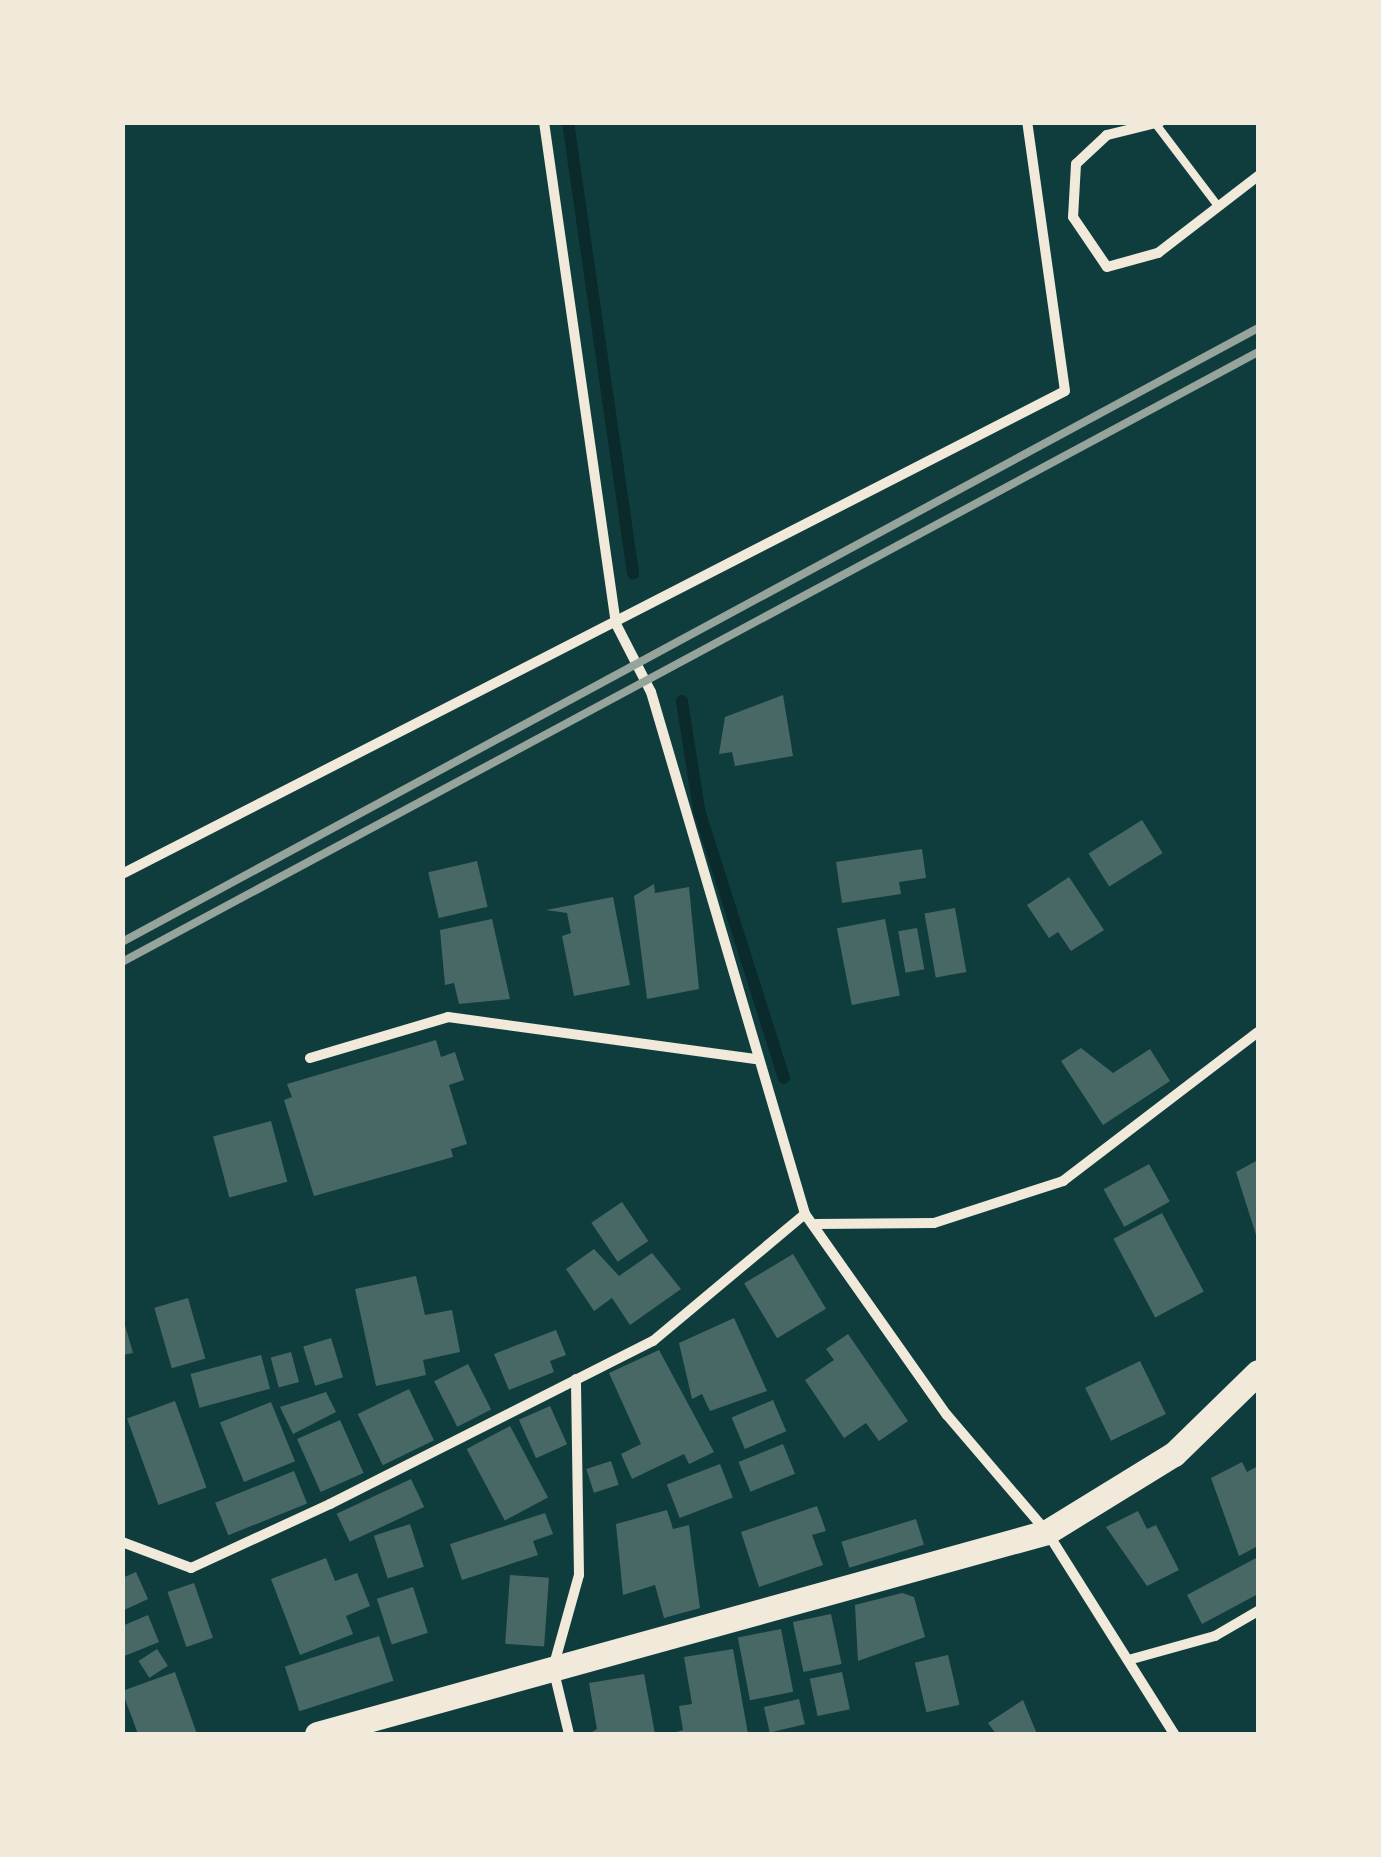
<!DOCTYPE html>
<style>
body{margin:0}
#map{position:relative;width:1381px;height:1857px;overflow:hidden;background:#0f3d3e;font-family:"IBM Plex Sans",sans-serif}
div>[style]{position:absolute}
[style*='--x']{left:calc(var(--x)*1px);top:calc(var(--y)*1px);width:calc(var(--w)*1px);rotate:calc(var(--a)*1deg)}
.stream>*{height:12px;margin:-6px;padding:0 6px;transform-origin:6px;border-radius:6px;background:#0a2a2b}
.building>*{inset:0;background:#486865;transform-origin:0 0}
.service>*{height:8px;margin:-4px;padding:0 4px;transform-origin:4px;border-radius:4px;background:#f1e9da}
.minor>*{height:10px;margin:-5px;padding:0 5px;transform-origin:5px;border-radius:5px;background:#f1e9da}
.primary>*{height:25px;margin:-12.5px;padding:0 12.5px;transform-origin:12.5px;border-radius:12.5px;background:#f1e9da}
.rail>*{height:8px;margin:-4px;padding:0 4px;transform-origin:4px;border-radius:4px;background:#97a49c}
span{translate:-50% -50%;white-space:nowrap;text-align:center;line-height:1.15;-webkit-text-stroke:8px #f1e9da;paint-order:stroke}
.frame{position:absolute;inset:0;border:125px solid #f1e9da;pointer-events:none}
</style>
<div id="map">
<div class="stream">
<div style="--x:568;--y:122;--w:456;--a:81.8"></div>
<div style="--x:682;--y:701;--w:110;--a:81.1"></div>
<div style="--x:699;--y:810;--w:281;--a:72.4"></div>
</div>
<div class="building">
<div style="clip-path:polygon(783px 695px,793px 756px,735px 766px,732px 752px,719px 754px,725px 717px)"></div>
<div style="left:1142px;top:820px;width:39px;height:63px;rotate:58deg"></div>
<div style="clip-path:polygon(922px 849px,926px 878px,899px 882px,901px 894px,842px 903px,836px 862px)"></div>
<div style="left:477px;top:861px;width:47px;height:50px;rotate:77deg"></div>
<div style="clip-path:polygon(1069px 877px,1104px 930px,1071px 951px,1058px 932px,1049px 938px,1027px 905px)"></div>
<div style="clip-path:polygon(654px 884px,655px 893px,689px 887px,699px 989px,647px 999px,634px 896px)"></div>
<div style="clip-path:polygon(613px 897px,630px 985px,574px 996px,562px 936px,571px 933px,567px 913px,546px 910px)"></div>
<div style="left:955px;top:908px;width:65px;height:31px;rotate:80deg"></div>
<div style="clip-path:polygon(492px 919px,510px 999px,459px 1004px,454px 983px,445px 985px,440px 930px)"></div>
<div style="left:885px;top:919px;width:78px;height:49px;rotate:79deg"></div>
<div style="left:917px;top:928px;width:42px;height:19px;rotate:80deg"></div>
<div style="clip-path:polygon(436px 1040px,441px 1057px,455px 1052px,464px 1080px,449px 1085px,467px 1144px,451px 1149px,453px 1157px,314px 1196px,284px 1100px,292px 1097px,287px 1084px)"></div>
<div style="clip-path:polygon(1081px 1048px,1113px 1073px,1150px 1049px,1170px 1081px,1103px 1125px,1061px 1061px)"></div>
<div style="left:271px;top:1121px;width:63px;height:60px;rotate:75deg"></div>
<div style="clip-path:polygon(1258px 1160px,1258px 1241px,1236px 1172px)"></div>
<div style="left:1149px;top:1164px;width:43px;height:52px;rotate:61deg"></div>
<div style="left:622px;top:1202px;width:47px;height:37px;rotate:56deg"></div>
<div style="left:1162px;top:1213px;width:89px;height:55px;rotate:62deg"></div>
<div style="clip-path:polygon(594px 1249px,619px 1276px,652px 1253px,681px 1289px,630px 1325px,612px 1298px,594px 1311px,566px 1269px)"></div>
<div style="left:793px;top:1254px;width:64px;height:57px;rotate:59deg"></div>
<div style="clip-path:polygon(416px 1276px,425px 1315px,452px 1310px,460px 1352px,423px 1360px,426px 1375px,376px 1386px,355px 1289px)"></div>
<div style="left:188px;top:1298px;width:63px;height:35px;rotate:74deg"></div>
<div style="clip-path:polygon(122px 1315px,133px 1353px,122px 1355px)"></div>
<div style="clip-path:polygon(734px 1318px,767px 1391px,710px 1411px,702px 1394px,692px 1399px,679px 1343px)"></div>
<div style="clip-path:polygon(556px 1330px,566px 1355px,550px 1361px,554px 1372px,509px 1390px,494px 1354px)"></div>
<div style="clip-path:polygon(848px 1334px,908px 1421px,879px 1441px,866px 1423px,844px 1438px,805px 1380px,834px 1360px,826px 1349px)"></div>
<div style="left:331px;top:1338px;width:41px;height:29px;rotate:73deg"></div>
<div style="clip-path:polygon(659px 1350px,714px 1452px,689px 1464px,684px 1454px,632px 1479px,621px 1454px,641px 1444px,609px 1373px)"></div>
<div style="left:291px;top:1352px;width:31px;height:21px;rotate:75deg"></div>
<div style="left:261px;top:1355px;width:35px;height:73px;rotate:75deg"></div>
<div style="left:1140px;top:1361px;width:59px;height:61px;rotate:64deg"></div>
<div style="left:468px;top:1364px;width:51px;height:38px;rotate:63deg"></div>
<div style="left:409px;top:1389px;width:57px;height:57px;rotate:64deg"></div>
<div style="clip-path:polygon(326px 1392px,336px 1412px,293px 1434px,280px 1407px)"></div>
<div style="left:773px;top:1400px;width:34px;height:45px;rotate:67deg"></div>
<div style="left:175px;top:1401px;width:92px;height:51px;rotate:70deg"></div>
<div style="left:271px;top:1402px;width:64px;height:55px;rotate:68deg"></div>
<div style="left:550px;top:1406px;width:42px;height:34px;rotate:66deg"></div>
<div style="left:340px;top:1420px;width:58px;height:47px;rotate:66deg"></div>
<div style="left:510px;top:1426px;width:81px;height:49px;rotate:62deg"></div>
<div style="left:783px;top:1444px;width:32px;height:48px;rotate:68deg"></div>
<div style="left:611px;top:1461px;width:25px;height:26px;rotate:72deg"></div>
<div style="clip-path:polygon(1242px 1462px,1247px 1472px,1258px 1466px,1258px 1546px,1239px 1556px,1211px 1478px)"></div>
<div style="left:720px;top:1464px;width:36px;height:57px;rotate:69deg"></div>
<div style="left:294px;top:1471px;width:35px;height:85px;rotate:68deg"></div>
<div style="left:411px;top:1479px;width:31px;height:82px;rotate:65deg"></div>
<div style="clip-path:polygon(817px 1506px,826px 1531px,812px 1535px,823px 1565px,759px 1587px,741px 1532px)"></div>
<div style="clip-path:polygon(667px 1510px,673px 1529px,689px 1525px,700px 1608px,664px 1618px,655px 1585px,623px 1595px,616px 1524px)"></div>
<div style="clip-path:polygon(1138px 1511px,1147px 1529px,1156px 1525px,1179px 1570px,1147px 1586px,1106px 1527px)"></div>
<div style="clip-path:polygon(545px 1513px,553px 1534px,533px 1541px,538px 1555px,462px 1580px,450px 1544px)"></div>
<div style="left:916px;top:1519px;width:27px;height:78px;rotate:73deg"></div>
<div style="left:410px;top:1524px;width:45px;height:38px;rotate:72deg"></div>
<div style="clip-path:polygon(1258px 1557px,1258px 1594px,1202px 1624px,1187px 1595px)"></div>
<div style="clip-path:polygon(326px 1558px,335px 1581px,357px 1573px,370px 1606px,346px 1616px,353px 1634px,300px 1655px,271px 1579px)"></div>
<div style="clip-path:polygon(136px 1572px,148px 1599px,122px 1611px,122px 1578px)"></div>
<div style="left:510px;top:1575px;width:39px;height:69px;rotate:4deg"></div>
<div style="left:194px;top:1583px;width:58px;height:28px;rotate:71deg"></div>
<div style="left:413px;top:1587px;width:48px;height:38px;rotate:72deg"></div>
<div style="clip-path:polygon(902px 1593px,914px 1597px,925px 1637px,858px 1661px,855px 1605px)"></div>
<div style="left:831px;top:1614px;width:51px;height:39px;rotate:78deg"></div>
<div style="clip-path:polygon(148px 1615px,159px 1642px,122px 1657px,122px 1626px)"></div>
<div style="left:781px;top:1629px;width:64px;height:44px;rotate:79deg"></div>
<div style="left:379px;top:1636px;width:47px;height:99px;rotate:72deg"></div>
<div style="left:157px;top:1649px;width:20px;height:22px;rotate:57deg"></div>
<div style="clip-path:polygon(733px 1649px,748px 1734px,670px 1734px,683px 1730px,679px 1706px,692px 1704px,684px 1657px)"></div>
<div style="left:948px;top:1655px;width:51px;height:34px;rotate:77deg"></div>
<div style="clip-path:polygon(175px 1672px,197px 1734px,138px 1734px,122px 1691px)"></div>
<div style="left:842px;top:1672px;width:38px;height:33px;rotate:78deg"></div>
<div style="clip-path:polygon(644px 1674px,655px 1734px,589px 1734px,597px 1729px,589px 1683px)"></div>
<div style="left:799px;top:1699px;width:26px;height:36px;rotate:77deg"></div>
<div style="clip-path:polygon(1023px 1700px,1037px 1734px,996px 1734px,988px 1723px)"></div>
</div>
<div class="service">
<div style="--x:1155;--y:123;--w:104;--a:52.8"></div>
</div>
<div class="minor">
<div style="--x:544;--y:122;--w:507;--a:81.84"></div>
<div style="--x:616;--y:624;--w:76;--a:62.8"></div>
<div style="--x:651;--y:692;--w:544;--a:73.56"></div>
<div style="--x:805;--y:1214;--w:246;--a:54.8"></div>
<div style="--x:947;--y:1415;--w:154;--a:49.5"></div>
<div style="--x:1047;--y:1532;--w:239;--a:57.8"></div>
<div style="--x:1160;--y:122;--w:55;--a:166.2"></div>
<div style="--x:1107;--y:135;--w:42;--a:136.9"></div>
<div style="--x:1076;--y:164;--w:53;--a:93.2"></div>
<div style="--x:1073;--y:217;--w:60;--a:55.8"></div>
<div style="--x:1107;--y:267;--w:53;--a:-15.4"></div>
<div style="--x:1158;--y:253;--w:126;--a:-37.6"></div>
<div style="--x:122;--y:874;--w:1059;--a:-27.12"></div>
<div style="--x:1065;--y:391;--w:272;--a:-98"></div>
<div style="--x:310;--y:1058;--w:144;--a:-16.5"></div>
<div style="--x:448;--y:1017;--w:310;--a:7.8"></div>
<div style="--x:816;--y:1224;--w:118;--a:-0.5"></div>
<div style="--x:934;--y:1223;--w:136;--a:-18"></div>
<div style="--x:1063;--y:1181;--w:245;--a:-37.4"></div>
<div style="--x:122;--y:1542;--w:74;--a:20.6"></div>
<div style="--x:191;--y:1568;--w:153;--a:-24.7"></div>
<div style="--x:330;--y:1504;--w:362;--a:-26.8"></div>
<div style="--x:653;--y:1341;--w:198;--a:-39.9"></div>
<div style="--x:1132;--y:1659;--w:86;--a:-15.5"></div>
<div style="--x:1215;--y:1636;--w:50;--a:-30.2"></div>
<div style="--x:569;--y:1734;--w:68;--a:-103.6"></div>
<div style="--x:553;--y:1668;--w:97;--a:-74.4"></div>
<div style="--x:579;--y:1575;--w:196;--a:-90.9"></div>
</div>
<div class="primary">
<div style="--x:317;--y:1734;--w:757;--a:-15.47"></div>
<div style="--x:1047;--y:1532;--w:149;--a:-31.6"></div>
<div style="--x:1174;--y:1454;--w:117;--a:-44.3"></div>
</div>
<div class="rail">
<div style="--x:122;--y:942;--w:1291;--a:-28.39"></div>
<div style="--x:122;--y:962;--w:1289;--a:-28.23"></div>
</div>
<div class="frame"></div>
</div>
